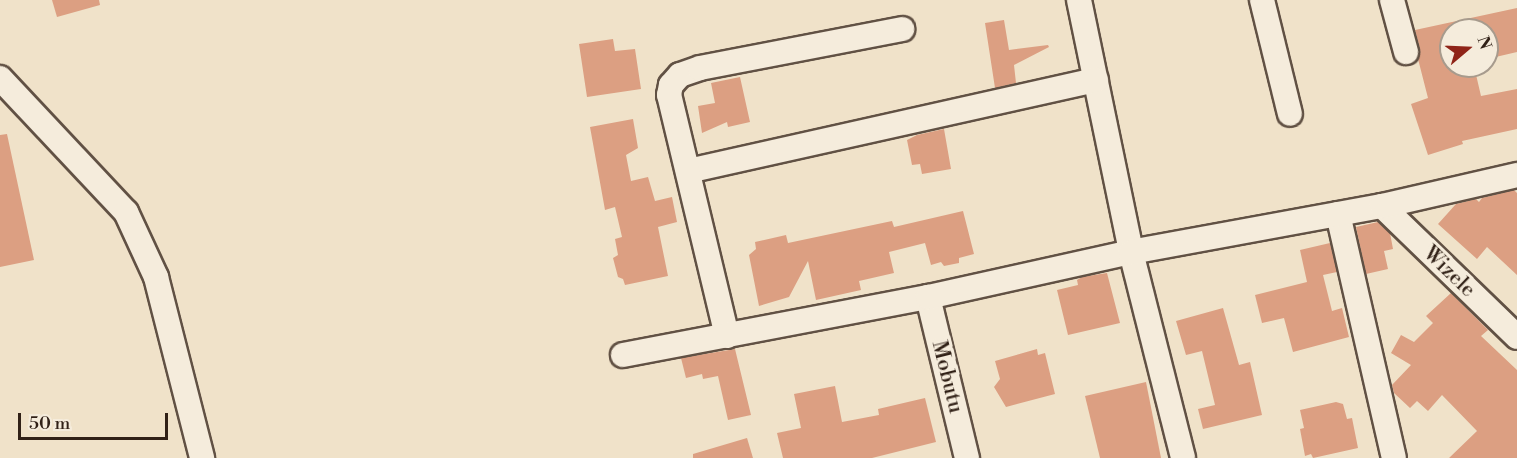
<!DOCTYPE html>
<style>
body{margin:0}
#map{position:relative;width:1517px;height:458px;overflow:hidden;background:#f0e2c9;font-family:"Libre Bodoni",serif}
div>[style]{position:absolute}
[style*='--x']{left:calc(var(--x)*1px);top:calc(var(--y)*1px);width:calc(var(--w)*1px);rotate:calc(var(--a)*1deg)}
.building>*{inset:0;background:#dc9f82}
.roads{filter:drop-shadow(2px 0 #615144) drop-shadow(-2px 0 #615144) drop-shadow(0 2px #615144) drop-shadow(0 -2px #615144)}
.minor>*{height:24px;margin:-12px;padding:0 12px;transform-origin:12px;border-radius:12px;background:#f5ecdc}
span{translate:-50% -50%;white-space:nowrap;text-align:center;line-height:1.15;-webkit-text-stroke:6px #f5ecdc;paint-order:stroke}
.street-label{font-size:21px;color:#312117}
.north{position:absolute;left:1439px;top:18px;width:60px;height:60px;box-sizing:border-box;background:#f5ecdc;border:2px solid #a79b8d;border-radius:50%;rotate:71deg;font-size:16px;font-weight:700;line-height:24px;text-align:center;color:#312117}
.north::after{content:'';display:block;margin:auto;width:21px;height:27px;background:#8f2418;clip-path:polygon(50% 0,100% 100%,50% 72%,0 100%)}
.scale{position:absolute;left:18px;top:413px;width:150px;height:27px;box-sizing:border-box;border:3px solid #312117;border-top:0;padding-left:8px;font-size:18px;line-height:21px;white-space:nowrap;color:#312117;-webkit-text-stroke:4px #f5ecdc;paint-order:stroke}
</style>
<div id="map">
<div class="building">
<div style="clip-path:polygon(52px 0,99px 0,100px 5px,57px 17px)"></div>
<div style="clip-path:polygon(1517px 8px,1517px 52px,1487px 59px,1487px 30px,1451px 30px,1451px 66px,1474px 66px,1481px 96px,1517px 89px,1517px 129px,1462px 141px,1463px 144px,1428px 155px,1411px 104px,1428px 98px,1418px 59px,1420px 49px,1415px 30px)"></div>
<div style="clip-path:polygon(1004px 20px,1009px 50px,1048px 45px,1049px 47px,1014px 65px,1016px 83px,995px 88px,985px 23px)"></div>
<div style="clip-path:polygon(613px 39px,615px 51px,635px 49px,641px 89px,587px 97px,579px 44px)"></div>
<div style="clip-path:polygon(740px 77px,750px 122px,728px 127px,727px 122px,702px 133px,698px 106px,715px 103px,711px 83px)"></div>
<div style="clip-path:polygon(633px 119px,638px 148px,626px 155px,631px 181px,648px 177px,655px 201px,672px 197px,677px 222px,658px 227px,668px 276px,625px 285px,623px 279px,618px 277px,613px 258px,618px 255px,615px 239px,622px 237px,615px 207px,605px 210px,590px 127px)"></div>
<div style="clip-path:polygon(944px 129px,951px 169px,922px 174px,920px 164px,912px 165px,907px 140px,917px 135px)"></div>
<div style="clip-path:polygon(7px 134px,34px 260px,0 267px,0 135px)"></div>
<div style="clip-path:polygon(1514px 190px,1517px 193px,1517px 275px,1487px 247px,1477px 259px,1438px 224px,1456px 204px,1476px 199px,1479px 202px,1482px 198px)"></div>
<div style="clip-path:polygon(963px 211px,974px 254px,959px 258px,959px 263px,944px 266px,941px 262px,931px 265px,925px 243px,889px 252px,894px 273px,859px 281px,861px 290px,816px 300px,808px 261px,789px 297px,759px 306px,749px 255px,756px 249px,755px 242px,786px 235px,788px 243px,892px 221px,894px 227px)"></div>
<div style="clip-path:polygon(1378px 222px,1390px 233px,1393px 249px,1384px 251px,1388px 269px,1366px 274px,1356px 227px)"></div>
<div style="clip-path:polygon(1330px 243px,1337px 272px,1323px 275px,1332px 311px,1342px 308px,1349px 337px,1293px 352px,1284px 318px,1262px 323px,1255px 295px,1307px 282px,1300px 250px)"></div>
<div style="clip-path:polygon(1107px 273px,1120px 323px,1068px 335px,1057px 290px,1078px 285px,1077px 280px,1082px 277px)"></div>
<div style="clip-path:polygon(1451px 293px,1488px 330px,1481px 336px,1517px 370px,1517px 458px,1449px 458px,1477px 431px,1442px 395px,1428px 411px,1417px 401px,1410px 408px,1394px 393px,1392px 385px,1411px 365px,1391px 353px,1401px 335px,1414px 342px,1433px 323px,1426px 316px)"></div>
<div style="clip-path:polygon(1223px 308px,1239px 365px,1250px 362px,1262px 415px,1203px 429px,1198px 409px,1215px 405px,1202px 351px,1186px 355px,1176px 321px)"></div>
<div style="clip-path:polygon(735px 349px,751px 415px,728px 420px,718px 376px,703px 379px,702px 374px,686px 378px,681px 358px)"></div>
<div style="clip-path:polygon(1037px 349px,1038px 355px,1045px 353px,1055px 394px,1006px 407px,994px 387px,1000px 379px,995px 361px)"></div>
<div style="clip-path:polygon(1146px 382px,1161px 458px,1100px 458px,1085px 396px)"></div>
<div style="clip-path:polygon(835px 386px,842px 422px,879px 415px,878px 409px,925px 398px,936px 442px,872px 458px,783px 458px,777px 433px,801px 428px,794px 394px)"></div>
<div style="clip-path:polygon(1336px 402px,1343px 404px,1347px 419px,1352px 418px,1358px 448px,1313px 458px,1311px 454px,1305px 456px,1300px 429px,1304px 428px,1300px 410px)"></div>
<div style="clip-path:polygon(747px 438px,753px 458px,693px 458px,693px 454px)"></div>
</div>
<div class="roads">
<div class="minor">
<div style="--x:1079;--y:0;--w:257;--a:78.3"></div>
<div style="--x:1131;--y:252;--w:212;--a:75.8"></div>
<div style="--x:1262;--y:0;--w:117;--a:76.2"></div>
<div style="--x:1392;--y:0;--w:54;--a:74.9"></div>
<div style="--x:0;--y:78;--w:184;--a:46.8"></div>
<div style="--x:126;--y:212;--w:72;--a:65.2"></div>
<div style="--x:156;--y:277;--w:187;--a:75.7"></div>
<div style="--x:688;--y:171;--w:418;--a:-12.6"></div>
<div style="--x:1382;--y:206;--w:188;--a:44.1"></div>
<div style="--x:1338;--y:214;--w:250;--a:77.1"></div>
<div style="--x:928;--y:297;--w:166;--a:76.4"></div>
<div style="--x:727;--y:336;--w:248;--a:-103.5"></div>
<div style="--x:669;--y:95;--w:10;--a:-79"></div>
<div style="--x:671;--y:85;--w:13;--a:-48"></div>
<div style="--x:680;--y:75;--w:21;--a:-19"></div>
<div style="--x:700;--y:68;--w:206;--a:-10.9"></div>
<div style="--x:623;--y:355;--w:310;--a:-10.8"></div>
<div style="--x:928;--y:297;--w:208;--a:-12.5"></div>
<div style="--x:1131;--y:252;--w:255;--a:-10.4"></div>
<div style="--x:1382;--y:206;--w:139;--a:-12.9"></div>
</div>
</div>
<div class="street-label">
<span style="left:1449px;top:272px;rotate:44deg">Wizele</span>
<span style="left:947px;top:377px;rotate:76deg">Mobutu</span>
</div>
<div class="north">N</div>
<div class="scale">50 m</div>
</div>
